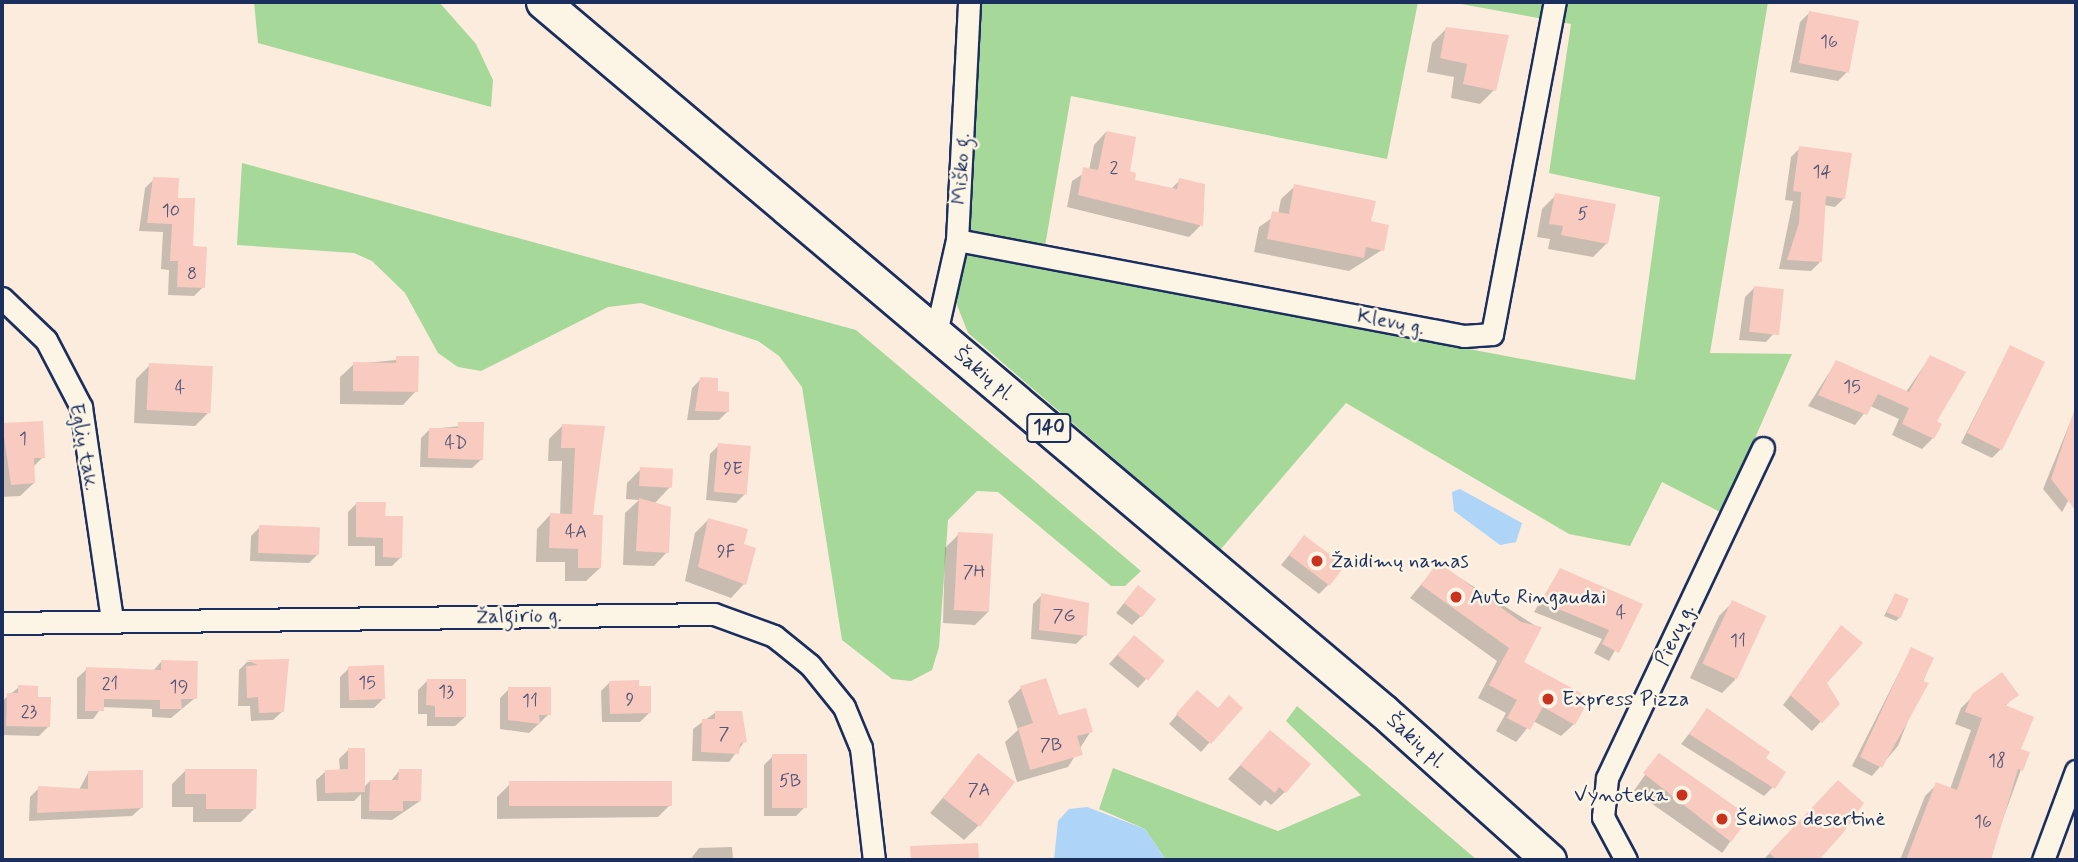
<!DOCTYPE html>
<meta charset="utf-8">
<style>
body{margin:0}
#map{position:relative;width:2078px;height:862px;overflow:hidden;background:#fbecdd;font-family:Mynerve,sans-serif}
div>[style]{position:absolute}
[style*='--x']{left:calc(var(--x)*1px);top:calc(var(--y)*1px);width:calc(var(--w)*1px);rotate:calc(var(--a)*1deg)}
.green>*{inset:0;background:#a6d899}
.water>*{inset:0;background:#aed4f8}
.shadow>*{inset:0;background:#0003;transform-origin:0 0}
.building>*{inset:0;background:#f9cabf;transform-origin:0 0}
.roads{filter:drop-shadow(2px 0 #1b2f5e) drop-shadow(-2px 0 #1b2f5e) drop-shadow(0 2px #1b2f5e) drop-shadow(0 -2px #1b2f5e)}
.street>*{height:21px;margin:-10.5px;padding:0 10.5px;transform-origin:10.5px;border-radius:10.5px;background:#fcf5e5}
.primary>*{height:33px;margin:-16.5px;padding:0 16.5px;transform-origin:16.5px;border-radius:16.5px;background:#fcf5e5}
.dots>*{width:19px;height:19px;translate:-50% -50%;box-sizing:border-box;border:4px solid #fcf5e5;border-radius:50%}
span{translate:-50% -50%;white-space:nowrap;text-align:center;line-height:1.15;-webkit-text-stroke:5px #fcf5e5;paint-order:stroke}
.number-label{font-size:18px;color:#525676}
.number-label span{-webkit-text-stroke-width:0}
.shield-label span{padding:2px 5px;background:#fcf5e5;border:2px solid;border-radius:5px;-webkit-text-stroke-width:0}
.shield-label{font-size:19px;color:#1b2f5e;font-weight:700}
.street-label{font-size:21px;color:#1b2f5e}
.poi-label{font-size:21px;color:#1b2f5e}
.left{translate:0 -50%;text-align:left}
.right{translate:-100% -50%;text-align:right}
.frame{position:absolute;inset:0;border:4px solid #1b2f5e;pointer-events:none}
</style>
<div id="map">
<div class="green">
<div style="clip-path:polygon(254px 2px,439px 2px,476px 44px,493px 80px,491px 107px,258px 43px)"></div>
<div style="clip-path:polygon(981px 2px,1418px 2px,1387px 159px,1071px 96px,1041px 269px,1635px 380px,1660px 197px,1549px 173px,1571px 24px,1450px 2px,1768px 2px,1710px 353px,1792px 354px,1722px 513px,1662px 482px,1630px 546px,1569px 534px,1346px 403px,1220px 550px,968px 333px,957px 305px)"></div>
<div style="clip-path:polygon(242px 163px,856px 330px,1141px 571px,1125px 586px,1111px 586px,998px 492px,977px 491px,948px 520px,939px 647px,932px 670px,911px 681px,892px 679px,842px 640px,802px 387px,779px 356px,758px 341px,641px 303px,608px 307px,481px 371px,458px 367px,438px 353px,405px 293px,372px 261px,354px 253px,237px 245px)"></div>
<div style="clip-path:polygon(1297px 706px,1477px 860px,1166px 860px,1145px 829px,1099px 809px,1113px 768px,1278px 831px,1361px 795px,1286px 721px)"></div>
</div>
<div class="water">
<div style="clip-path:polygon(1460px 489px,1522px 523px,1516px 542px,1500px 545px,1454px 511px,1452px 492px)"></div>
<div style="clip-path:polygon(1087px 807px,1145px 829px,1166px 860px,1054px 860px,1058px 821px,1069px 809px)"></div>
</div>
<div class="shadow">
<div style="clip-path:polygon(1809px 13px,1847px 72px,1838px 81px,1790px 72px,1800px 22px)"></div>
<div style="clip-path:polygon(1446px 29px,1494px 90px,1480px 104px,1451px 98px,1454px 77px,1427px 72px,1432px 43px)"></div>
<div style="clip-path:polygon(1106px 132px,1132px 182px,1171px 189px,1180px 180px,1204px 207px,1201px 225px,1189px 237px,1067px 207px,1072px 181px,1089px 170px,1094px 145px)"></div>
<div style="clip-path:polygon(1800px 148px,1844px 198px,1835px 207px,1824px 205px,1820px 262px,1811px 271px,1779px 269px,1793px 201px,1785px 200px,1791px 157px)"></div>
<div style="clip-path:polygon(154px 179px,177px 199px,203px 287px,194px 296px,168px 295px,169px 270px,161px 269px,163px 232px,139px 231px,145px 188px)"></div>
<div style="clip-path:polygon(1295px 186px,1369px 223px,1382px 250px,1349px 271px,1254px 252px,1259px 227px,1278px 214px,1281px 199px)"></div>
<div style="clip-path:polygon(1556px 195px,1607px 243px,1593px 257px,1548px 249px,1550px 239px,1537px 237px,1542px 209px)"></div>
<div style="clip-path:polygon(1754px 288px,1775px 332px,1766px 342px,1739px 340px,1745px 297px)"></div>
<div style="clip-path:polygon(2010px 347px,2001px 449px,1992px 458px,1961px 443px)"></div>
<div style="clip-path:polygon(1930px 357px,1935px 422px,1933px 438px,1922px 449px,1892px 435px,1899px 419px,1870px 406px,1855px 425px,1808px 406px,1836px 362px,1906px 392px)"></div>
<div style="clip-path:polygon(417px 358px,416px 391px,403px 405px,340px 404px,340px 377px,354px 364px)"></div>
<div style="clip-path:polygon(150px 365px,209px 412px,195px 426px,134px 423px,136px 379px)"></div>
<div style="clip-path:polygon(701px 379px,728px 411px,719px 420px,687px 420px,692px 388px)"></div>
<div style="clip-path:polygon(2076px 408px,2076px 487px,2062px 512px,2043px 489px)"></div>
<div style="clip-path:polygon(42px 423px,43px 457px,33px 467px,34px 483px,20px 496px,2px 497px,2px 425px)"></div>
<div style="clip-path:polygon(482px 424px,482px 459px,472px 468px,420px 467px,421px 438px,430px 429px)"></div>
<div style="clip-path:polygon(562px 426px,604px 427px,592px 517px,600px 568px,586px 581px,565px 581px,565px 562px,536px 562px,537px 529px,550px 515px,560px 516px,562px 461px,548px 461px,549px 439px)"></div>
<div style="clip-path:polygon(719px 445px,745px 494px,736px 503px,706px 500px,710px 454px)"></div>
<div style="clip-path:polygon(641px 469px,670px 487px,654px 504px,667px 552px,654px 566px,623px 565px,625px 513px,639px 500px,626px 499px,627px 483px)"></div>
<div style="clip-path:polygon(357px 503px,401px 557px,392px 566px,375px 566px,375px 546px,348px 546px,348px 512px)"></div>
<div style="clip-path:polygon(709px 519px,742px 545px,744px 584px,731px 598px,685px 581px,695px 533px)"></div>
<div style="clip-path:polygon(260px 527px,318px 554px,309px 563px,250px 561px,251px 536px)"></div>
<div style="clip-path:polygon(959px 534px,989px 611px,975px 625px,943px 623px,945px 548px)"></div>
<div style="clip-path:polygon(1304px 537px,1328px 585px,1319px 594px,1281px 565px)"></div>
<div style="clip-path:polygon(1438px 564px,1539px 628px,1522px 662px,1574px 724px,1561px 736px,1533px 721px,1516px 742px,1496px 731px,1506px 713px,1478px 698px,1497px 661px,1410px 598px)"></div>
<div style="clip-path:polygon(1560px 570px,1641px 605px,1609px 661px,1594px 653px,1602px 639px,1534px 612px)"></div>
<div style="clip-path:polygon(1042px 595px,1085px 635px,1076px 644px,1031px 639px,1033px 604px)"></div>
<div style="clip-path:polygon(1895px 595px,1900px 617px,1896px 621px,1884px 616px)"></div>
<div style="clip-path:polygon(1130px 596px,1141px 616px,1132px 625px,1116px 613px)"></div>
<div style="clip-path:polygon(1733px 602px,1735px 680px,1722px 693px,1690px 678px,1719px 616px)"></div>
<div style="clip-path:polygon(1842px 627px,1825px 683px,1838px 703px,1812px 731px,1783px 705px)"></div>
<div style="clip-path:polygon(1125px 646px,1162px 661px,1138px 688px,1109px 664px)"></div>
<div style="clip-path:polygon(1911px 649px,1932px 659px,1898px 746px,1872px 776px,1852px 766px)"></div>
<div style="clip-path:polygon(288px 661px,283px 711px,273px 720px,251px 721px,250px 706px,238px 706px,239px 670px,247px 662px)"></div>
<div style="clip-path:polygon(161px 662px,195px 698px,171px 718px,152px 717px,152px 709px,102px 707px,93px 719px,77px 719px,77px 678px,87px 669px,152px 672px)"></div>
<div style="clip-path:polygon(349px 668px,383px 699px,374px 708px,340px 708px,340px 677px)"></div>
<div style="clip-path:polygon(427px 681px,465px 717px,455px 726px,427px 726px,427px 714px,418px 714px,418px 690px)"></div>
<div style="clip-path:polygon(610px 682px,649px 713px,640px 722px,602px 722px,601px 691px)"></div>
<div style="clip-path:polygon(19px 687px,36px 699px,48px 727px,39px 736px,2px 735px,2px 701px)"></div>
<div style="clip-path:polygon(1021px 688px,1058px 717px,1091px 731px,1068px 767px,1017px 782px,1005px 742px,1018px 730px,1008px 701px)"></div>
<div style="clip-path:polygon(509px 689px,549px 714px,529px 733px,500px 729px,500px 698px)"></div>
<div style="clip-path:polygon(2017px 694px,2004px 707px,2019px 750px,2027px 753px,1988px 860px,1900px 860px,1925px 796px,1937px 784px,1950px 789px,1971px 730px,1955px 724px,1961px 708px,1973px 696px)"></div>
<div style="clip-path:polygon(1188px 702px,1217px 710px,1240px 708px,1201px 752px,1169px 724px)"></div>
<div style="clip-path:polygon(1707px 711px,1773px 787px,1764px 796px,1681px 744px)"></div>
<div style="clip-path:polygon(716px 712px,745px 741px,729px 762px,692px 761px,693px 729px)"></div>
<div style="clip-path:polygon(1270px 732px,1285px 792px,1271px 805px,1265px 800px,1260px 806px,1228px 779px)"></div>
<div style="clip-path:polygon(349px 749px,363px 788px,370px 781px,390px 782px,399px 771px,420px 801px,392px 820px,361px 819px,361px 794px,354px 801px,317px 801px,316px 780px,326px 771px,340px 771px,339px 759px)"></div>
<div style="left:1659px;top:755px;width:108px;height:44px;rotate:35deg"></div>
<div style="clip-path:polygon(773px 756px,805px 807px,796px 816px,764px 816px,764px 765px)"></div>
<div style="clip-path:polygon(978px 756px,978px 826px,964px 840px,930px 813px)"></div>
<div style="clip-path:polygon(186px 770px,255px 808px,241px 822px,193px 822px,193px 807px,172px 807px,172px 784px)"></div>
<div style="clip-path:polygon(88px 773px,142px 807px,132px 816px,29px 821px,30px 797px,39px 788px,79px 790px)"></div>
<div style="clip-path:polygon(1838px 783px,1862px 803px,1819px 860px,1763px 860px)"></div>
<div style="clip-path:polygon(510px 784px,670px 805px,658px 817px,497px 819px,497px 797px)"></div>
<div style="clip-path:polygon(732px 847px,733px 860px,690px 860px,699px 848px)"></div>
</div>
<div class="building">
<div style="left:1809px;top:11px;width:51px;height:53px;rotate:11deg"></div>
<div style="clip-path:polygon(1446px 27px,1509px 35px,1496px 91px,1463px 84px,1467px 64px,1440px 58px)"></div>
<div style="clip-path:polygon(1106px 131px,1136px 137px,1130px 171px,1136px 173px,1135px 180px,1177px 189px,1179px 178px,1205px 184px,1203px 226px,1078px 195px,1083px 167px,1098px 170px)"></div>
<div style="clip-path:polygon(1799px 146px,1852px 153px,1845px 199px,1826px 196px,1822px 262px,1787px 260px,1799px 223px,1801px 192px,1793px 191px)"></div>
<div style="clip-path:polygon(153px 177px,179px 178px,178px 198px,195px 198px,193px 246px,207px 247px,205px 288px,177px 287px,178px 261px,170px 261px,172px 224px,147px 223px)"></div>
<div style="clip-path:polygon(1294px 184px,1376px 201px,1371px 221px,1389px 225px,1384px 251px,1366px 247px,1364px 258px,1267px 239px,1272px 211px,1289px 214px)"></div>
<div style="clip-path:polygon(1555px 193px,1616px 204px,1608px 244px,1561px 235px,1563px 226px,1549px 224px)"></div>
<div style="left:1754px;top:286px;width:30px;height:46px;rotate:6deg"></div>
<div style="left:2010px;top:345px;width:39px;height:98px;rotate:26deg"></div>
<div style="clip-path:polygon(1930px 355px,1966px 372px,1937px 421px,1942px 424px,1934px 439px,1902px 424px,1909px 408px,1878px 394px,1867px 415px,1818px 395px,1836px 360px,1909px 392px)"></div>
<div style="clip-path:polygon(396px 356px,419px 356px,418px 392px,353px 391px,353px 362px,396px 363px)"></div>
<div style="left:149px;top:363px;width:64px;height:47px;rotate:3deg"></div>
<div style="clip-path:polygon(700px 377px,718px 378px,718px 391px,729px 392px,729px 412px,695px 411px)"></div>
<div style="clip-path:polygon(2074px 411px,2076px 411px,2076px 511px,2051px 479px)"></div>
<div style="clip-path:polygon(43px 421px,45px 458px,34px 458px,35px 483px,11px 485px,2px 423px)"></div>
<div style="clip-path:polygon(458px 422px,484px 422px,483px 460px,428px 458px,429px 428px,458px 428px)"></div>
<div style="clip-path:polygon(562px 424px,605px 426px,593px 515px,603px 515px,601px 568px,578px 568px,578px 549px,549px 548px,550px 513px,572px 514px,575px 448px,561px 448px)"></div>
<div style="left:718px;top:443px;width:33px;height:49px;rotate:5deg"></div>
<div style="left:640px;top:467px;width:33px;height:19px;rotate:3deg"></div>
<div style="clip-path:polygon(639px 498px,671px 507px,669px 553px,636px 551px)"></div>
<div style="clip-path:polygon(356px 502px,386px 502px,385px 516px,403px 516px,402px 558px,383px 557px,383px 538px,356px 537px)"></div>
<div style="clip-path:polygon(708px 518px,748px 529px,744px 544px,756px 548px,746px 585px,698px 567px)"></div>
<div style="left:259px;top:525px;width:61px;height:28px;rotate:2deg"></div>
<div style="left:958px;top:532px;width:35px;height:78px;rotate:3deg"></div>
<div style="left:1304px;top:535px;width:51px;height:25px;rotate:37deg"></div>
<div style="clip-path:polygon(1438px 562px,1521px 622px,1542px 627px,1524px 662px,1590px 698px,1575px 725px,1543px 707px,1530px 730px,1507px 718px,1517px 700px,1489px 685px,1509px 648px,1421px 585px)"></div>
<div style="clip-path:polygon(1560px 568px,1643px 604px,1619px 653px,1602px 644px,1609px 630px,1541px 602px)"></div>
<div style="left:1138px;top:585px;width:23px;height:23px;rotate:38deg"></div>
<div style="clip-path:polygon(1041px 593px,1089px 603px,1087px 636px,1039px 630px)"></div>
<div style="left:1895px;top:593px;width:15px;height:21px;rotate:23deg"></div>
<div style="left:1732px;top:600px;width:38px;height:70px;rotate:25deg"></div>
<div style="clip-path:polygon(1841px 625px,1863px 643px,1827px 683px,1840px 704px,1822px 723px,1790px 695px)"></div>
<div style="left:1134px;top:635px;width:40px;height:26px;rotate:40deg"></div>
<div style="clip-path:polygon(1911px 647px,1934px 658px,1923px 681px,1929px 683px,1882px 768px,1860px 757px)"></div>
<div style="clip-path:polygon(289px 659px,284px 712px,259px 713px,258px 697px,247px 698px,246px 666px,258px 665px,246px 660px)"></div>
<div style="clip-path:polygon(161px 660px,198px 661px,197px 699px,181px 699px,182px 709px,160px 709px,160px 700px,104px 699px,104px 711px,85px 711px,86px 667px,161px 670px)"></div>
<div style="left:384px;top:665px;width:34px;height:36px;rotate:88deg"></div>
<div style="clip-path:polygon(2002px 672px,2019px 695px,2005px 705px,2034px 717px,2021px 749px,2030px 752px,2023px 771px,2018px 769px,1991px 860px,1906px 860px,1936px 782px,1957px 790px,1982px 718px,1965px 712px,1972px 694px)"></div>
<div style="clip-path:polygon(1046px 678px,1059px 715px,1086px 708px,1093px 732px,1077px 736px,1083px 755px,1030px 770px,1018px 728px,1033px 723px,1020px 686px)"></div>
<div style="clip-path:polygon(427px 679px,466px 679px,466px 717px,435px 717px,435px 706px,426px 705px)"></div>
<div style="clip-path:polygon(639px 680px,639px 686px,651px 686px,651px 713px,610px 714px,609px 681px)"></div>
<div style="clip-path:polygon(18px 685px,38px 686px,38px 697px,51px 697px,50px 727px,6px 726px,7px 693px,18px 693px)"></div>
<div style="clip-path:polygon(508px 687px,551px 687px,551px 715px,539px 715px,540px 724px,508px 720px)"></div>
<div style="clip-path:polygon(1197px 690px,1218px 708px,1229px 695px,1243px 708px,1211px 744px,1176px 714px)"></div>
<div style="clip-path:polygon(1707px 708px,1770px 752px,1766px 758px,1786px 772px,1775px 789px,1689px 734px)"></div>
<div style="clip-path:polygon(715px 711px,742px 711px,747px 742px,740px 744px,739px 754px,701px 752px,702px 719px,715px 719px)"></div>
<div style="clip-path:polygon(1270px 730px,1311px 764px,1286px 793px,1279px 787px,1275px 793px,1240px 765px)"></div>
<div style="clip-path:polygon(348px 748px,365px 748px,365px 792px,325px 793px,325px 770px,348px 769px)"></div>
<div style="left:978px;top:753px;width:47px;height:57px;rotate:38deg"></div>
<div style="clip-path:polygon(1659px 753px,1750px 817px,1731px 842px,1643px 773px)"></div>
<div style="left:772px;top:754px;width:35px;height:54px"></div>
<div style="clip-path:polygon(185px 769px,257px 769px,256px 809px,206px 809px,206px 794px,185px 794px)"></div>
<div style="clip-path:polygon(399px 769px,422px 769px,421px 801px,403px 801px,403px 811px,369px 811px,370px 780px,398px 780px)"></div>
<div style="clip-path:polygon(143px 770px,143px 808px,37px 813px,38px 786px,88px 789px,88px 771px)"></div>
<div style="clip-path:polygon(1838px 780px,1864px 803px,1843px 833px,1819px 860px,1777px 860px,1769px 853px)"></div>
<div style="left:672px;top:781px;width:25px;height:163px;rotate:90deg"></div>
<div style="clip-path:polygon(978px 843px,979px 860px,911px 860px,910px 846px)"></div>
</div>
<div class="roads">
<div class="street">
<div style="--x:957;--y:240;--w:516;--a:10.72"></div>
<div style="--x:1464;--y:336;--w:28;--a:-4"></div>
<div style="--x:1492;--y:334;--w:338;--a:-79.3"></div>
<div style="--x:2;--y:298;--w:61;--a:43.7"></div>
<div style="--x:46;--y:340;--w:76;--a:62.4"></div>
<div style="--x:81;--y:407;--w:215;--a:81.7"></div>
<div style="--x:936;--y:333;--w:95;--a:-77.3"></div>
<div style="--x:957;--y:240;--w:238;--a:-87.1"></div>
<div style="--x:2;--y:623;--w:712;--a:-0.72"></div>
<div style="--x:714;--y:614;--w:64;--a:20.1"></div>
<div style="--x:774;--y:636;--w:46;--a:38.9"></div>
<div style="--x:810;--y:665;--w:54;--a:51"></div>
<div style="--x:844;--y:707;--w:44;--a:67.5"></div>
<div style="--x:861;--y:748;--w:113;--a:83.4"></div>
<div style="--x:1626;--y:860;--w:49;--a:-118.1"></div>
<div style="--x:1603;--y:817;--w:39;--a:-84"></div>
<div style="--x:1607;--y:778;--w:365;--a:-64.7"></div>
<div style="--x:2043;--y:860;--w:95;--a:-69.7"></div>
</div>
<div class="primary">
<div style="--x:543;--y:2;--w:1099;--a:40.17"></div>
<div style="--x:1383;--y:711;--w:223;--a:41.9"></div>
</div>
</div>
<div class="dots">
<div style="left:1317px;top:561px;background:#c8321e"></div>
<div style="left:1456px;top:597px;background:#c8321e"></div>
<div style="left:1548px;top:699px;background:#c8321e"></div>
<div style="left:1682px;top:795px;background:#c8321e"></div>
<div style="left:1722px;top:819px;background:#c8321e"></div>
</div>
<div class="number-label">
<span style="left:1829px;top:42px">16</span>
<span style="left:1114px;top:168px">2</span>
<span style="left:1822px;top:172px">14</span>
<span style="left:171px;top:211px">10</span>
<span style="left:1583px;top:214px">5</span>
<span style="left:192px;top:274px">8</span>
<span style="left:1852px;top:387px">15</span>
<span style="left:180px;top:388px">4</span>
<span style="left:23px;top:439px">1</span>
<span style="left:456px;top:443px">4D</span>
<span style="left:733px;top:469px">9E</span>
<span style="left:576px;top:532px">4A</span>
<span style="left:726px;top:552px">9F</span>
<span style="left:974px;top:572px">7H</span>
<span style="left:1621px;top:613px">4</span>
<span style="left:1064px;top:616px">7G</span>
<span style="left:1738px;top:641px">11</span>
<span style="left:367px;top:683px">15</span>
<span style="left:110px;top:684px">21</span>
<span style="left:179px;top:687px">19</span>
<span style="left:446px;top:692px">13</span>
<span style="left:630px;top:700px">9</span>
<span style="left:530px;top:701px">11</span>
<span style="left:29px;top:712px">23</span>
<span style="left:724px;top:734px">7</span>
<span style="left:1051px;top:745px">7B</span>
<span style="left:1997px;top:761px">18</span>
<span style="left:790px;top:781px">5B</span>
<span style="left:979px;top:790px">7A</span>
<span style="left:1983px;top:822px">16</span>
</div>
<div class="shield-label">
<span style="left:1049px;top:428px">140</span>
</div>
<div class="street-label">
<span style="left:961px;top:169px;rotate:-87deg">Miško g.</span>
<span style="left:1391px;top:322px;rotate:11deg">Klevų g.</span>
<span style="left:984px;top:374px;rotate:40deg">Šakių pl.</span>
<span style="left:84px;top:447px;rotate:79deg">Eglių tak.</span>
<span style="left:519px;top:616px;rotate:-1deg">Žalgirio g.</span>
<span style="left:1675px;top:635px;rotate:-65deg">Pievų g.</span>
<span style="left:1416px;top:741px;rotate:42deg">Šakių pl.</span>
</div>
<div class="poi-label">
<span class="left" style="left:1331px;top:561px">Žaidimų namas</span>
<span class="left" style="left:1470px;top:597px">Auto Ringaudai</span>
<span class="left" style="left:1562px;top:699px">Express Pizza</span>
<span class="right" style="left:1668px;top:795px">Vynoteka</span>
<span class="left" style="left:1736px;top:819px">Šeimos desertinė</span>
</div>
<div class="frame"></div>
</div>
